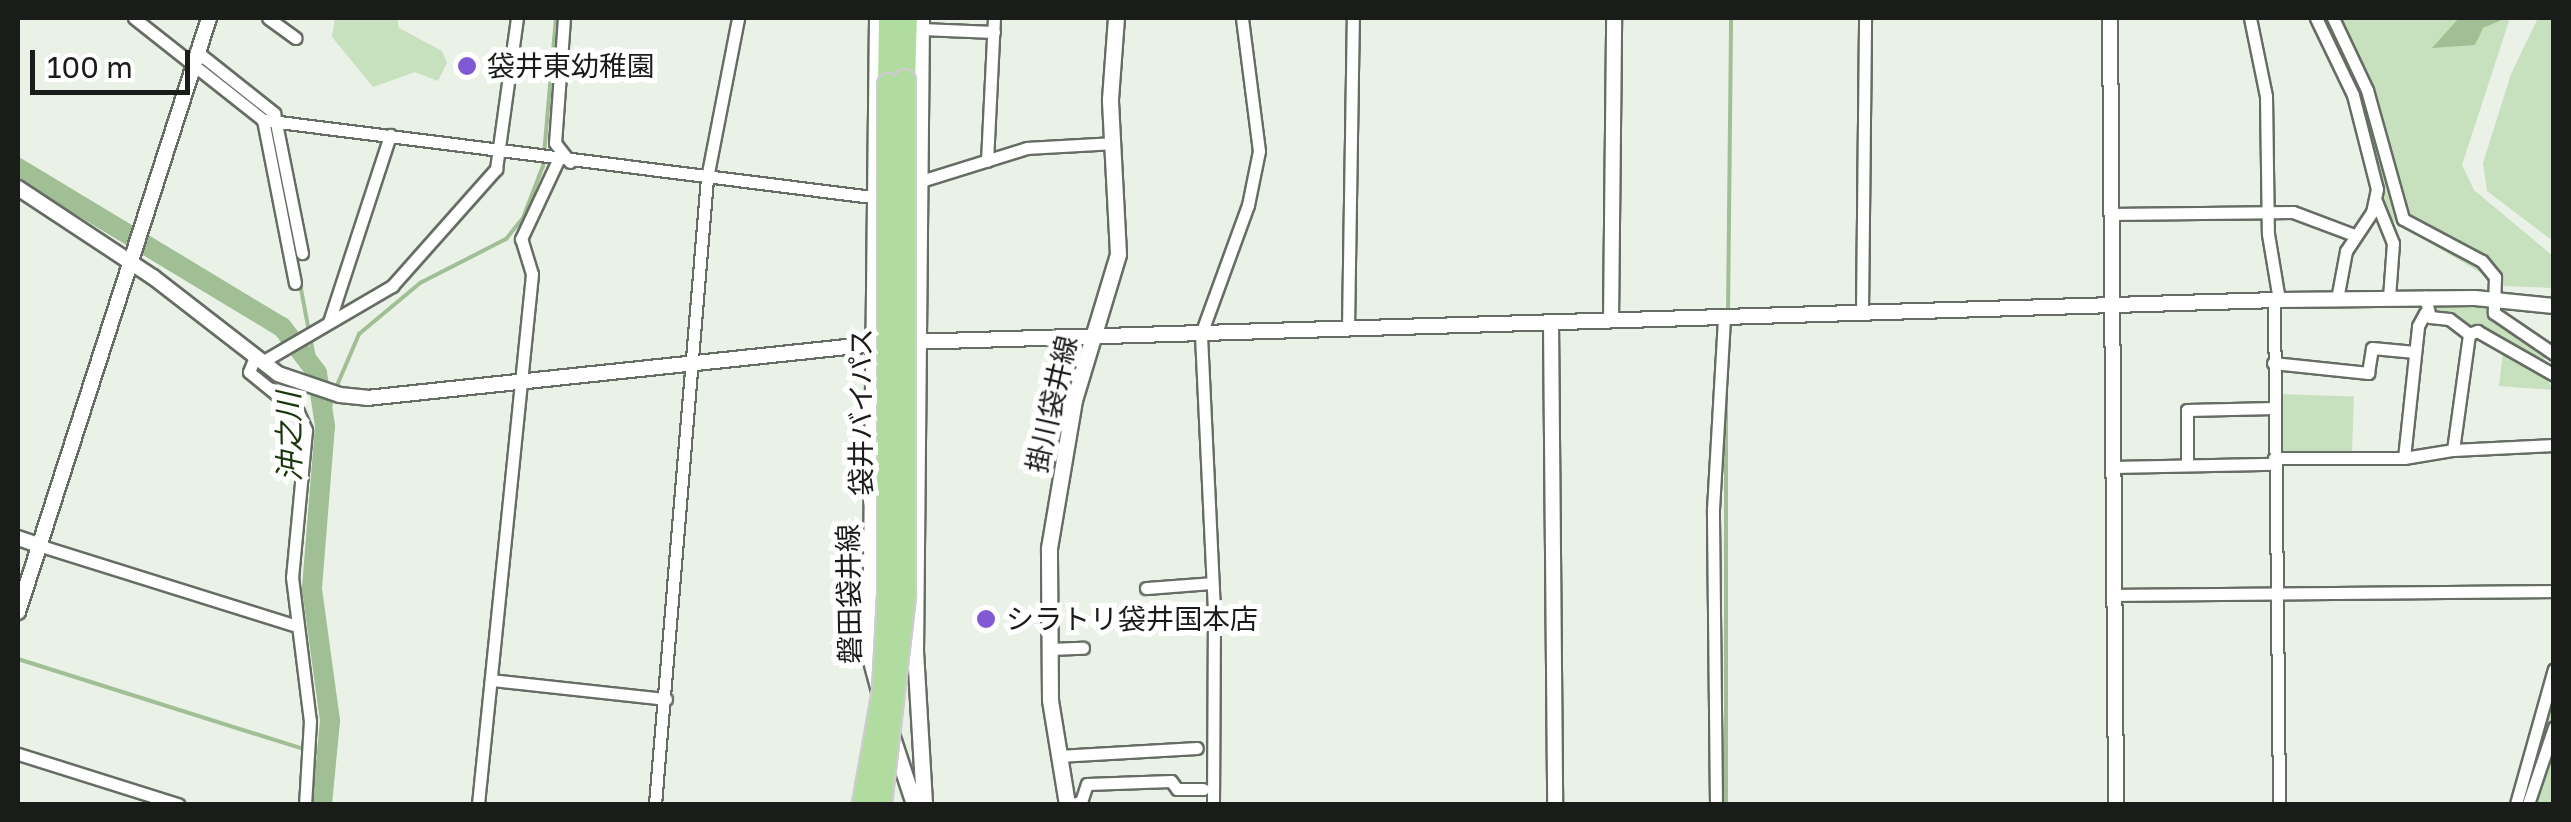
<!DOCTYPE html>
<meta charset="utf-8">
<style>
body{margin:0}
#map{position:relative;width:2571px;height:822px;overflow:hidden;background:#eaf2e7;font-family:"Golos Text","Noto Sans JP",sans-serif}
div>[style]{position:absolute}
[style*='--x']{left:calc(var(--x)*1px);top:calc(var(--y)*1px);width:calc(var(--w)*1px);rotate:calc(var(--a)*1deg)}
.green>*{inset:0;background:#c7e0be;transform-origin:0 0}
.water>*{inset:0;background:#a1bf95}
.stream>*{height:4px;margin:-2px;padding:0 2px;transform-origin:2px;border-radius:2px;background:#a1bf95}
.river>*{height:20px;margin:-10px;padding:0 10px;transform-origin:10px;border-radius:10px;background:#a1bf95}
.roads{filter:drop-shadow(2px 0 #666d64) drop-shadow(-2px 0 #666d64) drop-shadow(0 2px #666d64) drop-shadow(0 -2px #666d64)}
.minor>*{height:11px;margin:-5.5px;padding:0 5.5px;transform-origin:5.5px;border-radius:5.5px;background:#fff}
.tertiary>*{height:14px;margin:-7px;padding:0 7px;transform-origin:7px;border-radius:7px;background:#fff}
.secondary>*{height:15px;margin:-7.5px;padding:0 7.5px;transform-origin:7.5px;border-radius:7.5px;background:#fff}
.trunk>*{height:20px;margin:-10px;padding:0 10px;transform-origin:10px;border-radius:10px;background:#b0dc9f}
.bridges{filter:drop-shadow(2px 0 #cdcdcc) drop-shadow(-2px 0 #cdcdcc) drop-shadow(0 2px #cdcdcc) drop-shadow(0 -2px #cdcdcc)}
.trunk-bridge>*{height:20px;margin:-10px;padding:0 10px;transform-origin:10px;border-radius:10px;background:#b0dc9f}
.dots>*{width:28px;height:28px;translate:-50% -50%;box-sizing:border-box;border:5px solid #fff;border-radius:50%}
span{translate:-50% -50%;white-space:nowrap;text-align:center;line-height:1.15;-webkit-text-stroke:10px #fff;paint-order:stroke}
.poi-label{font-size:28px;color:#1a1c19}
.left{translate:0 -50%;text-align:left}
.street-label{font-size:28px;color:#1a1c19}
.water-label{font-size:30px;color:#18360a;font-style:italic}
.frame{position:absolute;inset:0;border:20px solid #1a1c19;pointer-events:none}
.scale{position:absolute;left:30px;top:50px;width:160px;height:45px;box-sizing:border-box;border:5px solid #1a1c19;border-top:0;padding-left:12px;font-size:30px;line-height:35px;white-space:nowrap;color:#1a1c19;-webkit-text-stroke:8px #fff;paint-order:stroke}
</style>
<div id="map">
<div class="green">
<div style="clip-path:polygon(335px 18px,397px 18px,399px 28px,442px 51px,447px 63px,438px 81px,415px 72px,373px 87px,332px 37px)"></div>
<div style="clip-path:polygon(2321px 18px,2510px 18px,2462px 165px,2474px 190px,2553px 256px,2553px 288px,2503px 286px,2386px 217px)"></div>
<div style="clip-path:polygon(2538px 18px,2553px 18px,2553px 241px,2487px 191px,2483px 163px,2511px 74px)"></div>
<div style="clip-path:polygon(2430px 302px,2485px 306px,2548px 350px,2542px 365px,2428px 315px)"></div>
<div style="clip-path:polygon(2503px 352px,2542px 370px,2553px 390px,2499px 386px)"></div>
<div style="left:2280px;top:394px;width:74px;height:57px;rotate:2deg"></div>
<div style="clip-path:polygon(2553px 685px,2553px 804px,2518px 804px)"></div>
</div>
<div class="water">
<div style="clip-path:polygon(2459px 18px,2506px 18px,2483px 28px,2475px 45px,2432px 48px)"></div>
</div>
<div class="stream">
<div style="--x:201;--y:63;--w:85;--a:38.3"></div>
<div style="--x:270;--y:125;--w:252;--a:79.3"></div>
<div style="--x:1728;--y:313;--w:295;--a:-89.4"></div>
<div style="--x:1726;--y:387;--w:417;--a:90"></div>
<div style="--x:335;--y:390;--w:61;--a:-66.8"></div>
<div style="--x:359;--y:334;--w:80;--a:-39.9"></div>
<div style="--x:420;--y:283;--w:97;--a:-27.1"></div>
<div style="--x:506;--y:239;--w:27;--a:-51"></div>
<div style="--x:523;--y:218;--w:56;--a:-69"></div>
<div style="--x:543;--y:166;--w:149;--a:-85"></div>
<div style="--x:325;--y:426;--w:28;--a:-75"></div>
<div style="--x:18;--y:659;--w:300;--a:17.5"></div>
<div style="--x:313;--y:752;--w:16;--a:15"></div>
</div>
<div class="river">
<div style="--x:18;--y:168;--w:308;--a:31.1"></div>
<div style="--x:282;--y:327;--w:58;--a:52.7"></div>
<div style="--x:317;--y:373;--w:54;--a:81.4"></div>
<div style="--x:325;--y:426;--w:164;--a:94.6"></div>
<div style="--x:312;--y:589;--w:133;--a:82.2"></div>
<div style="--x:330;--y:721;--w:83;--a:95.5"></div>
</div>
<div class="roads">
<div class="minor">
<div style="--x:134;--y:18;--w:164;--a:38.3"></div>
<div style="--x:263;--y:120;--w:614;--a:7.21"></div>
<div style="--x:268;--y:18;--w:34;--a:36"></div>
<div style="--x:564;--y:18;--w:125;--a:94.1"></div>
<div style="--x:555;--y:143;--w:24;--a:52"></div>
<div style="--x:2250;--y:18;--w:80;--a:78.4"></div>
<div style="--x:2266;--y:96;--w:138;--a:89.2"></div>
<div style="--x:2268;--y:234;--w:67;--a:80.5"></div>
<div style="--x:2316;--y:18;--w:85;--a:64.3"></div>
<div style="--x:2353;--y:95;--w:97;--a:75.7"></div>
<div style="--x:2377;--y:189;--w:24;--a:102"></div>
<div style="--x:2372;--y:212;--w:47;--a:123.7"></div>
<div style="--x:2346;--y:251;--w:49;--a:100.6"></div>
<div style="--x:2333;--y:18;--w:80;--a:64.7"></div>
<div style="--x:2367;--y:90;--w:134;--a:74.4"></div>
<div style="--x:2403;--y:219;--w:89;--a:28"></div>
<div style="--x:2482;--y:261;--w:21;--a:51"></div>
<div style="--x:2495;--y:277;--w:36;--a:92"></div>
<div style="--x:2494;--y:313;--w:73;--a:34.3"></div>
<div style="--x:921;--y:29;--w:73;--a:2.4"></div>
<div style="--x:196;--y:51;--w:100;--a:38.5"></div>
<div style="--x:274;--y:113;--w:143;--a:78.7"></div>
<div style="--x:263;--y:120;--w:166;--a:78.9"></div>
<div style="--x:987;--y:161;--w:143;--a:-87.2"></div>
<div style="--x:921;--y:181;--w:111;--a:-17.3"></div>
<div style="--x:1027;--y:148;--w:87;--a:-3.3"></div>
<div style="--x:2376;--y:201;--w:45;--a:68"></div>
<div style="--x:2393;--y:243;--w:55;--a:94.2"></div>
<div style="--x:2110;--y:214;--w:183;--a:-0.6"></div>
<div style="--x:2293;--y:212;--w:65;--a:20.7"></div>
<div style="--x:2274;--y:300;--w:504;--a:89.43"></div>
<div style="--x:1862;--y:312;--w:294;--a:-89.4"></div>
<div style="--x:329;--y:322;--w:197;--a:-71.9"></div>
<div style="--x:1348;--y:328;--w:310;--a:-89.1"></div>
<div style="--x:2469;--y:334;--w:9;--a:-21"></div>
<div style="--x:2477;--y:331;--w:89;--a:29.7"></div>
<div style="--x:255;--y:357;--w:16;--a:112"></div>
<div style="--x:249;--y:372;--w:63;--a:39.2"></div>
<div style="--x:298;--y:412;--w:20;--a:66"></div>
<div style="--x:306;--y:430;--w:148;--a:95.4"></div>
<div style="--x:292;--y:577;--w:145;--a:82.9"></div>
<div style="--x:310;--y:721;--w:83;--a:93.4"></div>
<div style="--x:262;--y:362;--w:151;--a:-30.3"></div>
<div style="--x:392;--y:286;--w:157;--a:-48.4"></div>
<div style="--x:496;--y:169;--w:152;--a:-82.1"></div>
<div style="--x:2273;--y:363;--w:96;--a:6"></div>
<div style="--x:2368;--y:373;--w:25;--a:-81"></div>
<div style="--x:2372;--y:348;--w:43;--a:5.3"></div>
<div style="--x:2453;--y:450;--w:101;--a:-2.8"></div>
<div style="--x:2274;--y:458;--w:130;--a:0"></div>
<div style="--x:2404;--y:458;--w:50;--a:-9.3"></div>
<div style="--x:2453;--y:450;--w:117;--a:-82.1"></div>
<div style="--x:2469;--y:334;--w:25;--a:-143"></div>
<div style="--x:2449;--y:319;--w:19;--a:-174"></div>
<div style="--x:2430;--y:317;--w:21;--a:-104"></div>
<div style="--x:2404;--y:458;--w:133;--a:-83.9"></div>
<div style="--x:2418;--y:326;--w:15;--a:-62"></div>
<div style="--x:2187;--y:465;--w:55;--a:-90"></div>
<div style="--x:2187;--y:410;--w:87;--a:-1.3"></div>
<div style="--x:2112;--y:467;--w:163;--a:-1.1"></div>
<div style="--x:38;--y:545;--w:267;--a:17.4"></div>
<div style="--x:1146;--y:588;--w:66;--a:-4.3"></div>
<div style="--x:2113;--y:595;--w:441;--a:-0.5"></div>
<div style="--x:1048;--y:649;--w:35;--a:-2"></div>
<div style="--x:491;--y:680;--w:176;--a:6.2"></div>
<div style="--x:18;--y:754;--w:168;--a:17.4"></div>
<div style="--x:1058;--y:756;--w:139;--a:-3.3"></div>
<div style="--x:478;--y:804;--w:533;--a:-84.18"></div>
<div style="--x:532;--y:274;--w:37;--a:-107"></div>
<div style="--x:521;--y:239;--w:87;--a:-64.9"></div>
<div style="--x:655;--y:804;--w:628;--a:-85.25"></div>
<div style="--x:707;--y:178;--w:163;--a:-79"></div>
<div style="--x:1072;--y:804;--w:9;--a:-13"></div>
<div style="--x:1081;--y:802;--w:19;--a:-72"></div>
<div style="--x:1087;--y:784;--w:84;--a:-2"></div>
<div style="--x:1171;--y:781;--w:10;--a:53"></div>
<div style="--x:1177;--y:789;--w:26;--a:0"></div>
<div style="--x:1213;--y:804;--w:193;--a:-89.7"></div>
<div style="--x:1214;--y:611;--w:277;--a:-92.7"></div>
<div style="--x:1201;--y:334;--w:137;--a:-70"></div>
<div style="--x:1248;--y:205;--w:55;--a:-78.5"></div>
<div style="--x:1259;--y:151;--w:134;--a:-97.3"></div>
<div style="--x:1716;--y:804;--w:295;--a:-90.6"></div>
<div style="--x:1713;--y:509;--w:193;--a:-86.7"></div>
<div style="--x:2516;--y:804;--w:140;--a:-74.3"></div>
<div style="--x:2528;--y:804;--w:81;--a:-71.3"></div>
</div>
<div class="tertiary">
<div style="--x:2110;--y:18;--w:786;--a:89.56"></div>
<div style="--x:18;--y:188;--w:162;--a:33.4"></div>
<div style="--x:153;--y:277;--w:158;--a:37.8"></div>
<div style="--x:278;--y:374;--w:65;--a:18.7"></div>
<div style="--x:340;--y:395;--w:27;--a:6"></div>
<div style="--x:367;--y:398;--w:520;--a:-6.07"></div>
<div style="--x:1611;--y:320;--w:302;--a:-89.4"></div>
<div style="--x:1551;--y:323;--w:481;--a:89.5"></div>
<div style="--x:910;--y:342;--w:1370;--a:-1.76"></div>
<div style="--x:2279;--y:300;--w:196;--a:-0.6"></div>
<div style="--x:2475;--y:298;--w:79;--a:5.8"></div>
<div style="--x:18;--y:538;--w:21;--a:19"></div>
<div style="--x:18;--y:612;--w:624;--a:-72.17"></div>
</div>
<div class="secondary">
<div style="--x:877;--y:18;--w:639;--a:90.63"></div>
<div style="--x:870;--y:657;--w:35;--a:75"></div>
<div style="--x:921;--y:18;--w:633;--a:90.54"></div>
<div style="--x:915;--y:651;--w:153;--a:86.6"></div>
<div style="--x:892;--y:737;--w:71;--a:71.8"></div>
<div style="--x:1067;--y:804;--w:105;--a:-99.3"></div>
<div style="--x:1050;--y:700;--w:152;--a:-90.4"></div>
<div style="--x:1049;--y:548;--w:150;--a:-80.4"></div>
<div style="--x:1074;--y:400;--w:152;--a:-73.2"></div>
<div style="--x:1118;--y:254;--w:155;--a:-93"></div>
<div style="--x:1110;--y:99;--w:81;--a:-85.8"></div>
</div>
<div class="trunk">
<div style="--x:905;--y:80;--w:62;--a:-88.2"></div>
<div style="--x:888;--y:84;--w:66;--a:-89.1"></div>
</div>
</div>
<div class="bridges">
<div class="trunk-bridge">
<div style="--x:863;--y:804;--w:116;--a:-80"></div>
<div style="--x:883;--y:690;--w:97;--a:-87"></div>
<div style="--x:888;--y:593;--w:509;--a:-90"></div>
<div style="--x:881;--y:804;--w:210;--a:-83.4"></div>
<div style="--x:905;--y:595;--w:515;--a:-90"></div>
</div>
</div>
<div class="dots">
<div style="left:467px;top:66px;background:#805ad4"></div>
<div style="left:986px;top:619px;background:#805ad4"></div>
</div>
<div class="poi-label">
<span class="left" style="left:487px;top:66px">袋井東幼稚園</span>
<span class="left" style="left:1006px;top:619px">シラトリ袋井国本店</span>
</div>
<div class="street-label">
<span style="left:1052px;top:404px;rotate:-77deg">掛川袋井線</span>
<span style="left:861px;top:412px;rotate:-90deg">袋井バイパス</span>
<span style="left:849px;top:594px;rotate:-91deg">磐田袋井線</span>
</div>
<div class="water-label">
<span style="left:289px;top:437px;rotate:-91deg">沖之川</span>
</div>
<div class="frame"></div>
<div class="scale">100 m</div>
</div>
